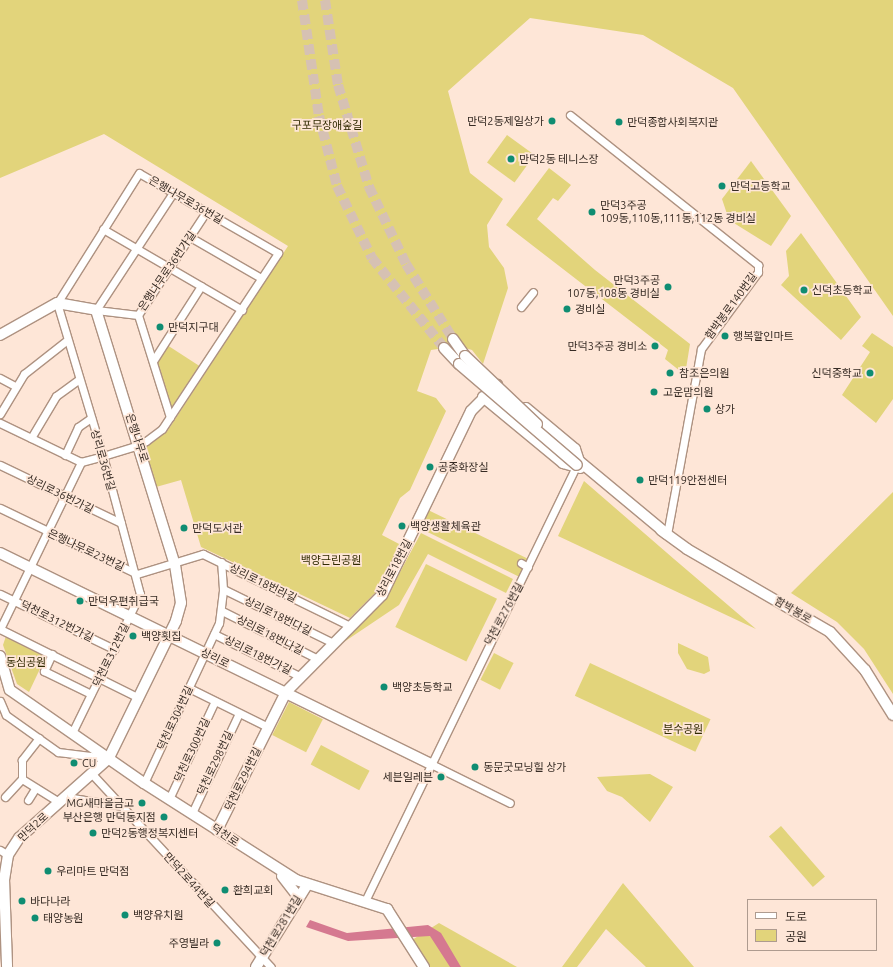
<!DOCTYPE html>
<meta charset="utf-8">
<style>
body{margin:0}
#map{position:relative;width:893px;height:967px;overflow:hidden;background:#fee6d7;font-family:Ubuntu,"Noto Sans KR",sans-serif}
div>[style]{position:absolute}
[style*='--x']{left:calc(var(--x)*1px);top:calc(var(--y)*1px);width:calc(var(--w)*1px);rotate:calc(var(--a)*1deg)}
.green>*{inset:0;background:#e2d47b;transform-origin:0 0}
.water>*{inset:0;background:#d57990}
.secondary-tunnel>*{height:10px;margin-top:-5px;transform-origin:0;background:repeating-linear-gradient(90deg,#d6c1b3 0 10px,transparent 0 15px)}
.roads{filter:drop-shadow(1px 0 #ae9281) drop-shadow(-1px 0 #ae9281) drop-shadow(0 1px #ae9281) drop-shadow(0 -1px #ae9281)}
.street>*{height:7px;margin:-3.5px;padding:0 3.5px;transform-origin:3.5px;border-radius:3.5px;background:#fff}
.secondary>*{height:10px;margin:-5px;padding:0 5px;transform-origin:5px;border-radius:5px;background:#fff}
.bridges{filter:drop-shadow(1px 0 #ae9281) drop-shadow(-1px 0 #ae9281) drop-shadow(0 1px #ae9281) drop-shadow(0 -1px #ae9281)}
.secondary-bridge>*{height:10px;margin:-5px;padding:0 5px;transform-origin:5px;border-radius:5px;background:#fff}
.dots>*{width:11px;height:11px;translate:-50% -50%;box-sizing:border-box;border:2px solid #fee6d7;border-radius:50%}
span{translate:-50% -50%;white-space:nowrap;text-align:center;line-height:1.15;-webkit-text-stroke:3.5px #fee6d7;paint-order:stroke}
.poi-label{font-size:11px;color:#362b24}
.right{translate:-100% -50%;text-align:right}
.left{translate:0 -50%;text-align:left}
.park-label{font-size:11px;color:#302a00}
.street-label{font-size:11px;color:#362b24}
.legend{position:absolute;left:747px;top:899px;width:130px;height:52px;box-sizing:border-box;background:#fee6d7;border:1px solid #ae9b8f;margin:0;padding:5px 7px;list-style:none;font-size:12px;color:#362b24}
.legend li{display:flex;align-items:center;gap:8px;height:20px}
.legend b{width:20px;border:1px solid #ae9b8f}
</style>
<div id="map">
<div class="green">
<div style="clip-path:polygon(0 0,893px 0,893px 316px,733px 88px,643px 35px,530px 18px,448px 91px,470px 173px,503px 199px,487px 225px,489px 247px,504px 268px,508px 288px,483px 364px,472px 350px,459px 346px,431px 350px,417px 391px,436px 398px,446px 411px,410px 490px,400px 498px,382px 535px,401px 545px,377px 591px,350px 618px,201px 547px,181px 480px,156px 487px,144px 448px,168px 430px,288px 246px,104px 134px,0 178px)"></div>
<div style="left:507px;top:135px;width:34px;height:34px;rotate:36deg"></div>
<div style="clip-path:polygon(751px 161px,791px 216px,771px 246px,729px 220px,722px 199px)"></div>
<div style="clip-path:polygon(549px 168px,571px 185px,558px 201px,553px 198px,537px 219px,595px 270px,690px 344px,685px 375px,665px 359px,668px 350px,506px 225px)"></div>
<div style="clip-path:polygon(801px 233px,861px 317px,841px 340px,781px 285px,789px 276px,786px 251px)"></div>
<div style="clip-path:polygon(872px 333px,893px 347px,893px 399px,876px 423px,842px 395px,870px 352px,862px 346px)"></div>
<div style="clip-path:polygon(167px 345px,201px 367px,172px 409px,156px 363px)"></div>
<div style="clip-path:polygon(584px 481px,674px 559px,756px 629px,558px 536px)"></div>
<div style="clip-path:polygon(893px 492px,893px 694px,864px 649px,837px 622px,791px 593px)"></div>
<div style="left:424px;top:508px;width:115px;height:20px;rotate:26deg"></div>
<div style="clip-path:polygon(421px 533px,513px 579px,506px 593px,428px 554px,399px 605px,338px 646px,385px 600px)"></div>
<div style="left:426px;top:564px;width:79px;height:70px;rotate:26deg"></div>
<div style="clip-path:polygon(6px 636px,47px 654px,29px 692px,17px 684px,3px 645px)"></div>
<div style="clip-path:polygon(678px 643px,708px 657px,710px 671px,704px 674px,687px 669px,678px 653px)"></div>
<div style="left:494px;top:653px;width:22px;height:30px;rotate:27deg"></div>
<div style="left:590px;top:663px;width:133px;height:36px;rotate:25deg"></div>
<div style="left:289px;top:702px;width:38px;height:37px;rotate:27deg"></div>
<div style="left:321px;top:745px;width:55px;height:22px;rotate:28deg"></div>
<div style="clip-path:polygon(650px 774px,673px 787px,650px 822px,622px 797px,607px 791px,597px 777px)"></div>
<div style="left:781px;top:826px;width:67px;height:16px;rotate:49deg"></div>
<div style="clip-path:polygon(623px 883px,694px 967px,646px 967px,606px 929px,577px 967px,562px 967px)"></div>
<div style="clip-path:polygon(439px 923px,517px 967px,429px 967px,412px 940px)"></div>
</div>
<div class="water">
<div style="clip-path:polygon(310px 920px,347px 933px,428px 925px,441px 933px,461px 967px,450px 967px,430px 936px,348px 941px,306px 927px)"></div>
</div>
<div class="secondary-tunnel">
<div style="--x:302;--y:0;--w:117;--a:81.7"></div>
<div style="--x:319;--y:116;--w:72;--a:75.6"></div>
<div style="--x:337;--y:186;--w:80;--a:64.1"></div>
<div style="--x:372;--y:258;--w:115;--a:51.3"></div>
<div style="--x:325;--y:0;--w:86;--a:81.3"></div>
<div style="--x:338;--y:85;--w:107;--a:73.1"></div>
<div style="--x:369;--y:187;--w:85;--a:64.3"></div>
<div style="--x:406;--y:264;--w:89;--a:57.9"></div>
</div>
<div class="roads">
<div class="street">
<div style="--x:570;--y:115;--w:241;--a:38.6"></div>
<div style="--x:758;--y:265;--w:7;--a:90"></div>
<div style="--x:758;--y:272;--w:96;--a:126.5"></div>
<div style="--x:701;--y:349;--w:188;--a:100.4"></div>
<div style="--x:103;--y:229;--w:161;--a:30.2"></div>
<div style="--x:190;--y:237;--w:82;--a:30"></div>
<div style="--x:521;--y:307;--w:19;--a:-51"></div>
<div style="--x:138;--y:315;--w:42;--a:-173.2"></div>
<div style="--x:96;--y:310;--w:140;--a:-56.7"></div>
<div style="--x:138;--y:315;--w:123;--a:-56.6"></div>
<div style="--x:138;--y:315;--w:107;--a:72.6"></div>
<div style="--x:153;--y:361;--w:89;--a:-57.4"></div>
<div style="--x:0;--y:378;--w:17;--a:28"></div>
<div style="--x:0;--y:414;--w:47;--a:-59"></div>
<div style="--x:24;--y:374;--w:53;--a:-38.2"></div>
<div style="--x:0;--y:423;--w:90;--a:25.7"></div>
<div style="--x:81;--y:462;--w:23;--a:-15"></div>
<div style="--x:103;--y:456;--w:38;--a:-17"></div>
<div style="--x:139;--y:445;--w:8;--a:-30"></div>
<div style="--x:146;--y:441;--w:20;--a:-37"></div>
<div style="--x:162;--y:429;--w:211;--a:-56.6"></div>
<div style="--x:278;--y:253;--w:160;--a:-150.1"></div>
<div style="--x:139;--y:173;--w:154;--a:122.2"></div>
<div style="--x:57;--y:303;--w:160;--a:73.3"></div>
<div style="--x:103;--y:456;--w:143;--a:75"></div>
<div style="--x:140;--y:594;--w:155;--a:116.1"></div>
<div style="--x:31;--y:438;--w:49;--a:-59.2"></div>
<div style="--x:56;--y:396;--w:27;--a:-36"></div>
<div style="--x:65;--y:455;--w:31;--a:-65"></div>
<div style="--x:78;--y:427;--w:16;--a:-35"></div>
<div style="--x:0;--y:465;--w:134;--a:25.6"></div>
<div style="--x:0;--y:508;--w:152;--a:25.7"></div>
<div style="--x:137;--y:574;--w:69;--a:-16.9"></div>
<div style="--x:203;--y:554;--w:164;--a:26.1"></div>
<div style="--x:521;--y:563;--w:8;--a:30"></div>
<div style="--x:223;--y:589;--w:123;--a:26.1"></div>
<div style="--x:0;--y:594;--w:127;--a:25.8"></div>
<div style="--x:222;--y:611;--w:107;--a:26.6"></div>
<div style="--x:0;--y:629;--w:186;--a:-64.1"></div>
<div style="--x:0;--y:629;--w:155;--a:26.4"></div>
<div style="--x:214;--y:634;--w:97;--a:26.3"></div>
<div style="--x:52;--y:654;--w:19;--a:115"></div>
<div style="--x:44;--y:671;--w:52;--a:26.1"></div>
<div style="--x:189;--y:688;--w:88;--a:26.3"></div>
<div style="--x:0;--y:701;--w:15;--a:67"></div>
<div style="--x:6;--y:715;--w:64;--a:35.4"></div>
<div style="--x:58;--y:752;--w:49;--a:7"></div>
<div style="--x:39;--y:738;--w:28;--a:128"></div>
<div style="--x:22;--y:760;--w:19;--a:90"></div>
<div style="--x:22;--y:779;--w:44;--a:31.9"></div>
<div style="--x:429;--y:763;--w:90;--a:26.3"></div>
<div style="--x:92;--y:774;--w:263;--a:47.2"></div>
<div style="--x:144;--y:783;--w:177;--a:-64.9"></div>
<div style="--x:219;--y:623;--w:34;--a:-83"></div>
<div style="--x:223;--y:589;--w:27;--a:-94"></div>
<div style="--x:5;--y:797;--w:25;--a:-47"></div>
<div style="--x:66;--y:797;--w:57;--a:9.1"></div>
<div style="--x:169;--y:799;--w:108;--a:-64.9"></div>
<div style="--x:28;--y:800;--w:13;--a:-58"></div>
<div style="--x:192;--y:813;--w:110;--a:-64.8"></div>
<div style="--x:0;--y:850;--w:9;--a:32"></div>
<div style="--x:365;--y:901;--w:485;--a:-64.1"></div>
</div>
<div class="secondary">
<div style="--x:0;--y:335;--w:65;--a:-29.3"></div>
<div style="--x:57;--y:303;--w:40;--a:10"></div>
<div style="--x:96;--y:310;--w:267;--a:72.8"></div>
<div style="--x:175;--y:565;--w:38;--a:81"></div>
<div style="--x:181;--y:603;--w:19;--a:106"></div>
<div style="--x:176;--y:621;--w:153;--a:116.1"></div>
<div style="--x:109;--y:758;--w:120;--a:138.4"></div>
<div style="--x:19;--y:838;--w:20;--a:123"></div>
<div style="--x:8;--y:855;--w:24;--a:99"></div>
<div style="--x:4;--y:879;--w:88;--a:88"></div>
<div style="--x:453;--y:339;--w:21;--a:55"></div>
<div style="--x:444;--y:348;--w:22;--a:47"></div>
<div style="--x:483;--y:397;--w:104;--a:39.5"></div>
<div style="--x:563;--y:463;--w:18;--a:16"></div>
<div style="--x:526;--y:408;--w:64;--a:39.9"></div>
<div style="--x:575;--y:449;--w:13;--a:72"></div>
<div style="--x:579;--y:461;--w:114;--a:39.7"></div>
<div style="--x:661;--y:530;--w:32;--a:36"></div>
<div style="--x:687;--y:549;--w:165;--a:30.1"></div>
<div style="--x:830;--y:632;--w:52;--a:47.4"></div>
<div style="--x:865;--y:670;--w:53;--a:58.1"></div>
<div style="--x:0;--y:553;--w:478;--a:26.1"></div>
<div style="--x:0;--y:656;--w:35;--a:74"></div>
<div style="--x:10;--y:690;--w:163;--a:34.8"></div>
<div style="--x:144;--y:783;--w:180;--a:32.5"></div>
<div style="--x:296;--y:880;--w:96;--a:17.7"></div>
<div style="--x:387;--y:909;--w:69;--a:57.5"></div>
<div style="--x:217;--y:830;--w:154;--a:-63.4"></div>
<div style="--x:286;--y:692;--w:136;--a:-45.3"></div>
<div style="--x:382;--y:595;--w:204;--a:-64.2"></div>
<div style="--x:471;--y:411;--w:37;--a:-45"></div>
<div style="--x:282;--y:876;--w:24;--a:52"></div>
<div style="--x:297;--y:895;--w:10;--a:101"></div>
<div style="--x:256;--y:967;--w:97;--a:-58.1"></div>
</div>
</div>
<div class="bridges">
<div class="secondary-bridge">
<div style="--x:465;--y:356;--w:99;--a:43.4"></div>
<div style="--x:459;--y:364;--w:155;--a:40.6"></div>
</div>
</div>
<div class="dots">
<div style="left:552px;top:121px;background:#0f8d72"></div>
<div style="left:619px;top:122px;background:#0f8d72"></div>
<div style="left:511px;top:159px;background:#0f8d72"></div>
<div style="left:722px;top:186px;background:#0f8d72"></div>
<div style="left:592px;top:212px;background:#0f8d72"></div>
<div style="left:668px;top:287px;background:#0f8d72"></div>
<div style="left:804px;top:290px;background:#0f8d72"></div>
<div style="left:567px;top:309px;background:#0f8d72"></div>
<div style="left:160px;top:327px;background:#0f8d72"></div>
<div style="left:725px;top:336px;background:#0f8d72"></div>
<div style="left:655px;top:346px;background:#0f8d72"></div>
<div style="left:670px;top:373px;background:#0f8d72"></div>
<div style="left:870px;top:373px;background:#0f8d72"></div>
<div style="left:654px;top:392px;background:#0f8d72"></div>
<div style="left:707px;top:409px;background:#0f8d72"></div>
<div style="left:430px;top:467px;background:#0f8d72"></div>
<div style="left:640px;top:480px;background:#0f8d72"></div>
<div style="left:402px;top:526px;background:#0f8d72"></div>
<div style="left:184px;top:528px;background:#0f8d72"></div>
<div style="left:80px;top:601px;background:#0f8d72"></div>
<div style="left:133px;top:636px;background:#0f8d72"></div>
<div style="left:384px;top:687px;background:#0f8d72"></div>
<div style="left:74px;top:763px;background:#0f8d72"></div>
<div style="left:475px;top:767px;background:#0f8d72"></div>
<div style="left:441px;top:777px;background:#0f8d72"></div>
<div style="left:142px;top:803px;background:#0f8d72"></div>
<div style="left:164px;top:817px;background:#0f8d72"></div>
<div style="left:93px;top:833px;background:#0f8d72"></div>
<div style="left:48px;top:871px;background:#0f8d72"></div>
<div style="left:225px;top:890px;background:#0f8d72"></div>
<div style="left:22px;top:901px;background:#0f8d72"></div>
<div style="left:125px;top:915px;background:#0f8d72"></div>
<div style="left:35px;top:918px;background:#0f8d72"></div>
<div style="left:217px;top:943px;background:#0f8d72"></div>
</div>
<div class="poi-label">
<span class="right" style="left:544px;top:121px">만덕2동제일상가</span>
<span class="left" style="left:627px;top:122px">만덕종합사회복지관</span>
<span class="left" style="left:519px;top:159px">만덕2동 테니스장</span>
<span class="left" style="left:730px;top:186px">만덕고등학교</span>
<span class="left" style="left:600px;top:212px">만덕3주공<br>109동,110동,111동,112동 경비실</span>
<span class="right" style="left:660px;top:287px">만덕3주공<br>107동,108동 경비실</span>
<span class="left" style="left:812px;top:290px">신덕초등학교</span>
<span class="left" style="left:575px;top:309px">경비실</span>
<span class="left" style="left:168px;top:327px">만덕지구대</span>
<span class="left" style="left:733px;top:336px">행복할인마트</span>
<span class="right" style="left:647px;top:346px">만덕3주공 경비소</span>
<span class="left" style="left:679px;top:373px">참조은의원</span>
<span class="right" style="left:862px;top:373px">신덕중학교</span>
<span class="left" style="left:663px;top:392px">고운맘의원</span>
<span class="left" style="left:715px;top:409px">상가</span>
<span class="left" style="left:438px;top:467px">공중화장실</span>
<span class="left" style="left:648px;top:480px">만덕119안전센터</span>
<span class="left" style="left:410px;top:526px">백양생활체육관</span>
<span class="left" style="left:192px;top:528px">만덕도서관</span>
<span class="left" style="left:88px;top:601px">만덕우편취급국</span>
<span class="left" style="left:141px;top:636px">백양횟집</span>
<span class="left" style="left:392px;top:687px">백양초등학교</span>
<span class="left" style="left:82px;top:763px">CU</span>
<span class="left" style="left:483px;top:767px">동문굿모닝힐 상가</span>
<span class="right" style="left:433px;top:777px">세븐일레븐</span>
<span class="right" style="left:134px;top:803px">MG새마을금고</span>
<span class="right" style="left:156px;top:817px">부산은행 만덕동지점</span>
<span class="left" style="left:101px;top:833px">만덕2동행정복지센터</span>
<span class="left" style="left:56px;top:871px">우리마트 만덕점</span>
<span class="left" style="left:233px;top:890px">환희교회</span>
<span class="left" style="left:30px;top:901px">바다나라</span>
<span class="left" style="left:133px;top:915px">백양유치원</span>
<span class="left" style="left:43px;top:918px">태양농원</span>
<span class="right" style="left:209px;top:943px">주영빌라</span>
</div>
<div class="park-label">
<span style="left:327px;top:125px">구포무장애숲길</span>
<span style="left:331px;top:560px">백양근린공원</span>
<span style="left:26px;top:662px">동심공원</span>
<span style="left:683px;top:729px">분수공원</span>
</div>
<div class="street-label">
<span style="left:186px;top:200px;rotate:30deg">은행나무로36번길</span>
<span style="left:167px;top:271px;rotate:-56deg">은행나무로36번가길</span>
<span style="left:731px;top:306px;rotate:-54deg">함박봉로140번길</span>
<span style="left:137px;top:438px;rotate:72deg">은행나무로</span>
<span style="left:103px;top:460px;rotate:74deg">상리로36번길</span>
<span style="left:60px;top:494px;rotate:26deg">상리로36번가길</span>
<span style="left:86px;top:550px;rotate:25deg">은행나무로23번길</span>
<span style="left:394px;top:568px;rotate:-62deg">상리로18번길</span>
<span style="left:263px;top:583px;rotate:26deg">상리로18번라길</span>
<span style="left:793px;top:610px;rotate:30deg">함박봉로</span>
<span style="left:504px;top:614px;rotate:-62deg">덕천로276번길</span>
<span style="left:278px;top:616px;rotate:26deg">상리로18번다길</span>
<span style="left:57px;top:621px;rotate:26deg">덕천로312번가길</span>
<span style="left:270px;top:635px;rotate:27deg">상리로18번나길</span>
<span style="left:111px;top:655px;rotate:-64deg">덕천로312번길</span>
<span style="left:258px;top:655px;rotate:26deg">상리로18번가길</span>
<span style="left:215px;top:658px;rotate:26deg">상리로</span>
<span style="left:175px;top:718px;rotate:-65deg">덕천로304번길</span>
<span style="left:192px;top:750px;rotate:-65deg">덕천로300번길</span>
<span style="left:215px;top:763px;rotate:-65deg">덕천로298번길</span>
<span style="left:243px;top:779px;rotate:-64deg">덕천로294번길</span>
<span style="left:33px;top:827px;rotate:-43deg">만덕2로</span>
<span style="left:225px;top:835px;rotate:34deg">덕천로</span>
<span style="left:189px;top:880px;rotate:48deg">만덕2로44번길</span>
<span style="left:281px;top:926px;rotate:-59deg">덕천로281번길</span>
</div>
<ul class="legend">
<li><b style="height:5px;background:#fff"></b>도로</li>
<li><b style="height:11px;background:#e2d47b"></b>공원</li>
</ul>
</div>
